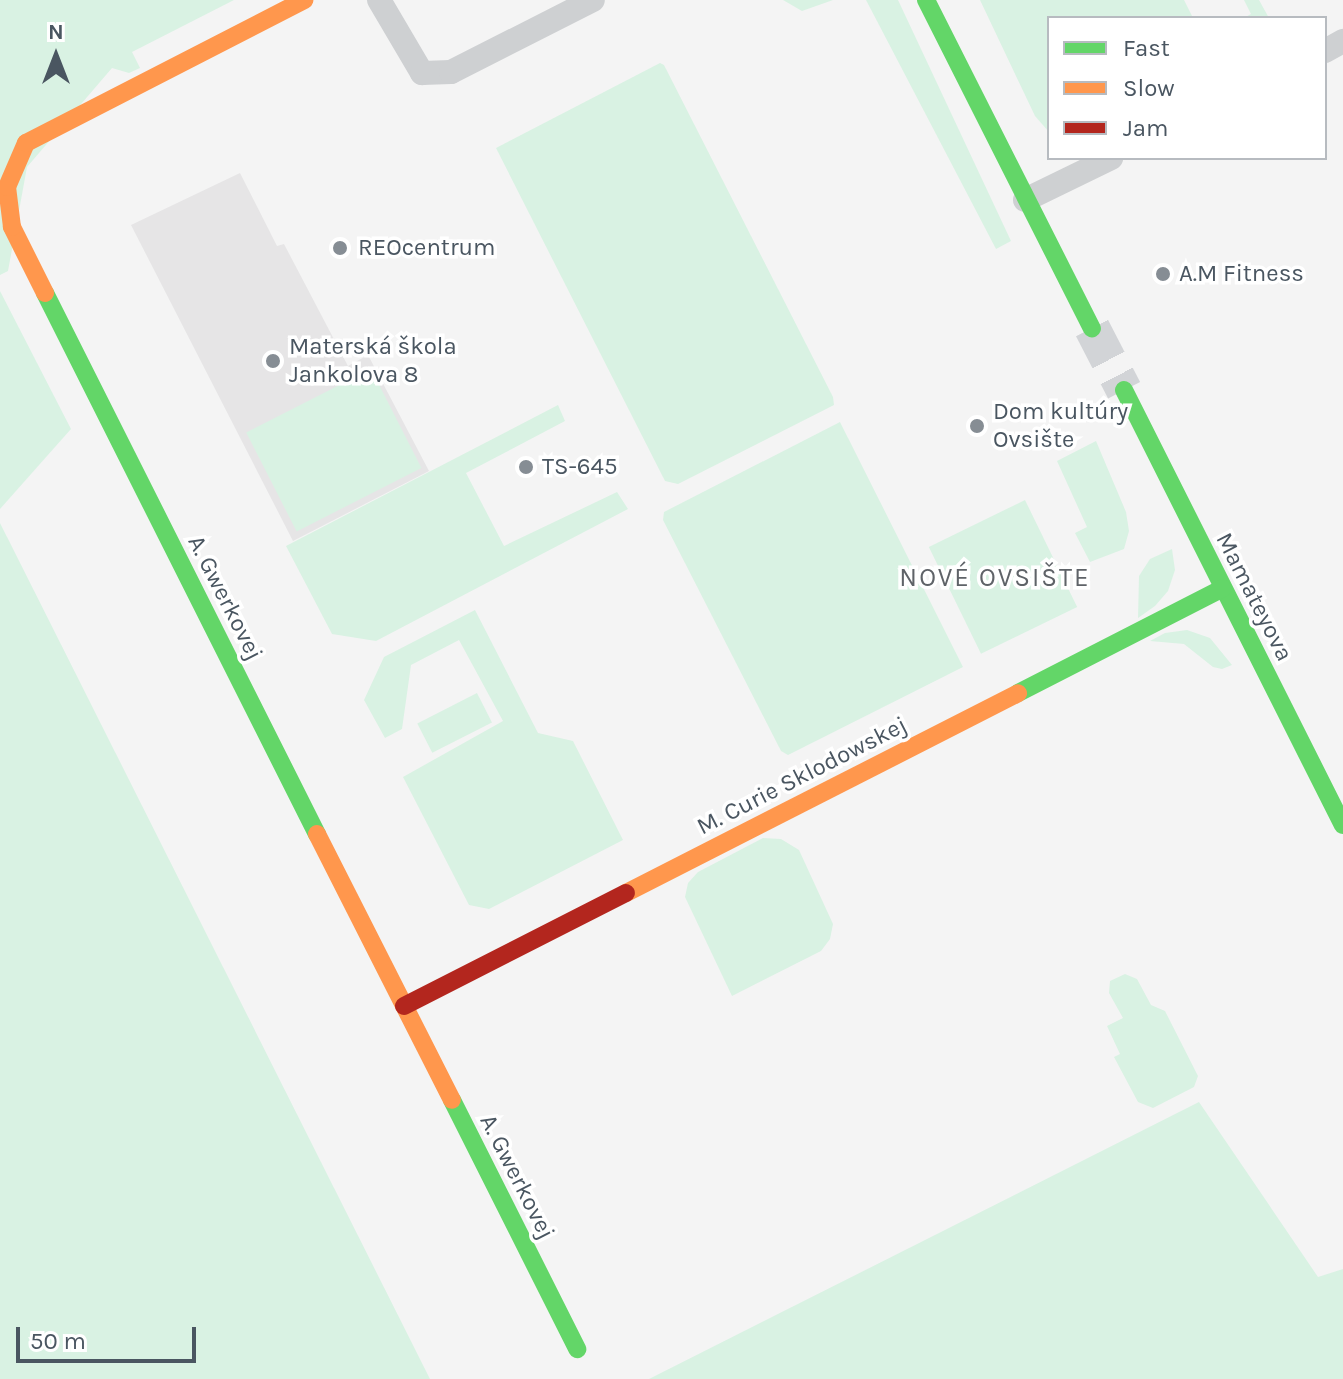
<!DOCTYPE html>
<meta charset="utf-8">
<style>
body{margin:0}
#map{position:relative;width:1343px;height:1379px;overflow:hidden;background:#f4f4f4;font-family:Karla,sans-serif}
div>[style]{position:absolute}
[style*='--x']{left:calc(var(--x)*1px);top:calc(var(--y)*1px);width:calc(var(--w)*1px);rotate:calc(var(--a)*1deg)}
.education>*{inset:0;background:#e6e5e6}
.green>*{inset:0;background:#d9f2e3;transform-origin:0 0}
.secondary-tunnel>*{height:36px;margin-top:-18px;transform-origin:0;background:repeating-linear-gradient(90deg,#d2d4d7 0 36px,transparent 0 54px)}
.street>*{height:24px;margin:-12px;padding:0 12px;transform-origin:12px;border-radius:12px;background:#ced0d2}
.fast>*{height:18px;margin:-9px;padding:0 9px;transform-origin:9px;border-radius:9px;background:#63d668}
.slow>*{height:18px;margin:-9px;padding:0 9px;transform-origin:9px;border-radius:9px;background:#ff974d}
.jam>*{height:18px;margin:-9px;padding:0 9px;transform-origin:9px;border-radius:9px;background:#b3261e}
.dots>*{width:22px;height:22px;translate:-50% -50%;box-sizing:border-box;border:4px solid #fff;border-radius:50%}
span{translate:-50% -50%;white-space:nowrap;text-align:center;line-height:1.15;-webkit-text-stroke:7px #fff;paint-order:stroke}
.poi-label{font-size:24px;color:#4a5661}
.left{translate:0 -50%;text-align:left}
.street-label{font-size:24px;color:#4a5661}
.neighbourhood-label{font-size:26px;color:#5f6368;letter-spacing:2px}
.legend{position:absolute;left:1047px;top:16px;width:280px;height:144px;box-sizing:border-box;background:#fff;border:2px solid #b7bbc0;margin:0;padding:10px 14px;list-style:none;font-size:24px;color:#4a5661}
.legend li{display:flex;align-items:center;gap:16px;height:40px}
.legend b{width:40px;border:2px solid #b7bbc0}
.north{position:absolute;left:16px;top:16px;width:80px;height:80px;-webkit-text-stroke:6px #fff;paint-order:stroke;rotate:0deg;font-size:22px;font-weight:700;line-height:32px;text-align:center;color:#4a5661}
.north::after{content:'';display:block;margin:auto;width:28px;height:36px;background:#4a5661;clip-path:polygon(50% 0,100% 100%,50% 72%,0 100%)}
.scale{position:absolute;left:16px;top:1327px;width:180px;height:36px;box-sizing:border-box;border:4px solid #4a5661;border-top:0;padding-left:10px;font-size:24px;line-height:28px;white-space:nowrap;color:#4a5661;-webkit-text-stroke:6px #fff;paint-order:stroke}
</style>
<div id="map">
<div class="education">
<div style="clip-path:polygon(240px 173px,277px 246px,284px 244px,348px 366px,368px 355px,429px 471px,293px 541px,131px 225px)"></div>
</div>
<div class="green">
<div style="clip-path:polygon(0 0,234px 0,132px 52px,140px 68px,129px 73px,112px 68px,27px 167px,8px 271px,0 275px)"></div>
<div style="clip-path:polygon(783px 0,833px 0,802px 11px)"></div>
<div style="clip-path:polygon(866px 0,898px 0,1011px 241px,996px 249px)"></div>
<div style="clip-path:polygon(980px 0,1184px 0,1193px 18px,1049px 18px,1049px 132px,1035px 116px)"></div>
<div style="clip-path:polygon(1244px 0,1259px 0,1269px 18px,1244px 18px,1251px 14px)"></div>
<div style="clip-path:polygon(660px 63px,664px 65px,833px 397px,834px 405px,678px 484px,665px 481px,496px 148px)"></div>
<div style="clip-path:polygon(0 291px,71px 429px,0 509px)"></div>
<div style="left:371px;top:369px;width:111px;height:140px;rotate:63deg"></div>
<div style="clip-path:polygon(558px 405px,565px 421px,466px 473px,504px 546px,617px 492px,628px 509px,376px 641px,332px 634px,286px 546px)"></div>
<div style="clip-path:polygon(840px 422px,963px 667px,788px 755px,781px 751px,663px 520px,664px 512px)"></div>
<div style="clip-path:polygon(1096px 441px,1126px 512px,1129px 531px,1124px 549px,1090px 562px,1075px 533px,1087px 527px,1057px 461px)"></div>
<div style="left:1025px;top:500px;width:119px;height:107px;rotate:64deg"></div>
<div style="clip-path:polygon(0 523px,430px 1379px,0 1379px)"></div>
<div style="clip-path:polygon(1172px 549px,1175px 570px,1168px 591px,1155px 606px,1138px 618px,1139px 576px,1150px 559px)"></div>
<div style="clip-path:polygon(475px 610px,538px 733px,573px 741px,623px 840px,489px 909px,469px 905px,403px 777px,503px 721px,459px 640px,411px 665px,402px 729px,385px 738px,364px 700px,384px 657px)"></div>
<div style="clip-path:polygon(1187px 630px,1210px 638px,1232px 665px,1222px 669px,1213px 667px,1184px 644px,1150px 641px,1165px 633px)"></div>
<div style="left:477px;top:693px;width:33px;height:67px;rotate:63deg"></div>
<div style="clip-path:polygon(763px 838px,781px 839px,799px 850px,833px 924px,830px 939px,821px 951px,732px 996px,685px 897px,688px 883px,698px 872px)"></div>
<div style="clip-path:polygon(1125px 974px,1137px 979px,1151px 1005px,1165px 1011px,1198px 1076px,1194px 1087px,1153px 1108px,1138px 1102px,1114px 1057px,1120px 1054px,1107px 1026px,1123px 1018px,1109px 993px,1110px 981px)"></div>
<div style="clip-path:polygon(1199px 1102px,1318px 1277px,1343px 1269px,1343px 1379px,649px 1379px)"></div>
</div>
<div class="secondary-tunnel">
<div style="--x:1092;--y:328;--w:70;--a:62.7"></div>
</div>
<div class="street">
<div style="--x:379;--y:0;--w:85;--a:59.5"></div>
<div style="--x:422;--y:73;--w:29;--a:-2"></div>
<div style="--x:451;--y:72;--w:159;--a:-26.9"></div>
<div style="--x:1325;--y:51;--w:21;--a:-29"></div>
<div style="--x:1025;--y:200;--w:96;--a:-26"></div>
</div>
<div class="fast">
<div style="--x:926;--y:0;--w:368;--a:63.2"></div>
<div style="--x:45;--y:293;--w:606;--a:63.31"></div>
<div style="--x:1124;--y:390;--w:487;--a:63.3"></div>
<div style="--x:1018;--y:693;--w:230;--a:-27.1"></div>
<div style="--x:452;--y:1100;--w:279;--a:63.3"></div>
</div>
<div class="slow">
<div style="--x:45;--y:293;--w:74;--a:-116.6"></div>
<div style="--x:12;--y:227;--w:40;--a:-97.1"></div>
<div style="--x:7;--y:187;--w:48;--a:-66.6"></div>
<div style="--x:26;--y:143;--w:313;--a:-27.2"></div>
<div style="--x:317;--y:834;--w:298;--a:63.1"></div>
<div style="--x:626;--y:893;--w:440;--a:-27"></div>
</div>
<div class="jam">
<div style="--x:404;--y:1006;--w:249;--a:-27"></div>
</div>
<div class="dots">
<div style="left:340px;top:248px;background:#868d94"></div>
<div style="left:1163px;top:274px;background:#868d94"></div>
<div style="left:273px;top:361px;background:#868d94"></div>
<div style="left:977px;top:426px;background:#868d94"></div>
<div style="left:526px;top:467px;background:#868d94"></div>
</div>
<div class="poi-label">
<span class="left" style="left:358px;top:248px">REOcentrum</span>
<span class="left" style="left:1179px;top:274px">A.M Fitness</span>
<span class="left" style="left:289px;top:361px">Materská škola<br>Jankolova 8</span>
<span class="left" style="left:993px;top:426px">Dom kultúry<br>Ovsište</span>
<span class="left" style="left:542px;top:467px">TS-645</span>
</div>
<div class="street-label">
<span style="left:1254px;top:597px;rotate:63deg">Mamateyova</span>
<span style="left:225px;top:598px;rotate:63deg">A. Gwerkovej</span>
<span style="left:802px;top:776px;rotate:-27deg">M. Curie Sklodowskej</span>
<span style="left:517px;top:1177px;rotate:63deg">A. Gwerkovej</span>
</div>
<div class="neighbourhood-label">
<span style="left:995px;top:578px">NOVÉ OVSIŠTE</span>
</div>
<ul class="legend">
<li><b style="height:10px;background:#63d668"></b>Fast</li>
<li><b style="height:10px;background:#ff974d"></b>Slow</li>
<li><b style="height:10px;background:#b3261e"></b>Jam</li>
</ul>
<div class="north">N</div>
<div class="scale">50 m</div>
</div>
